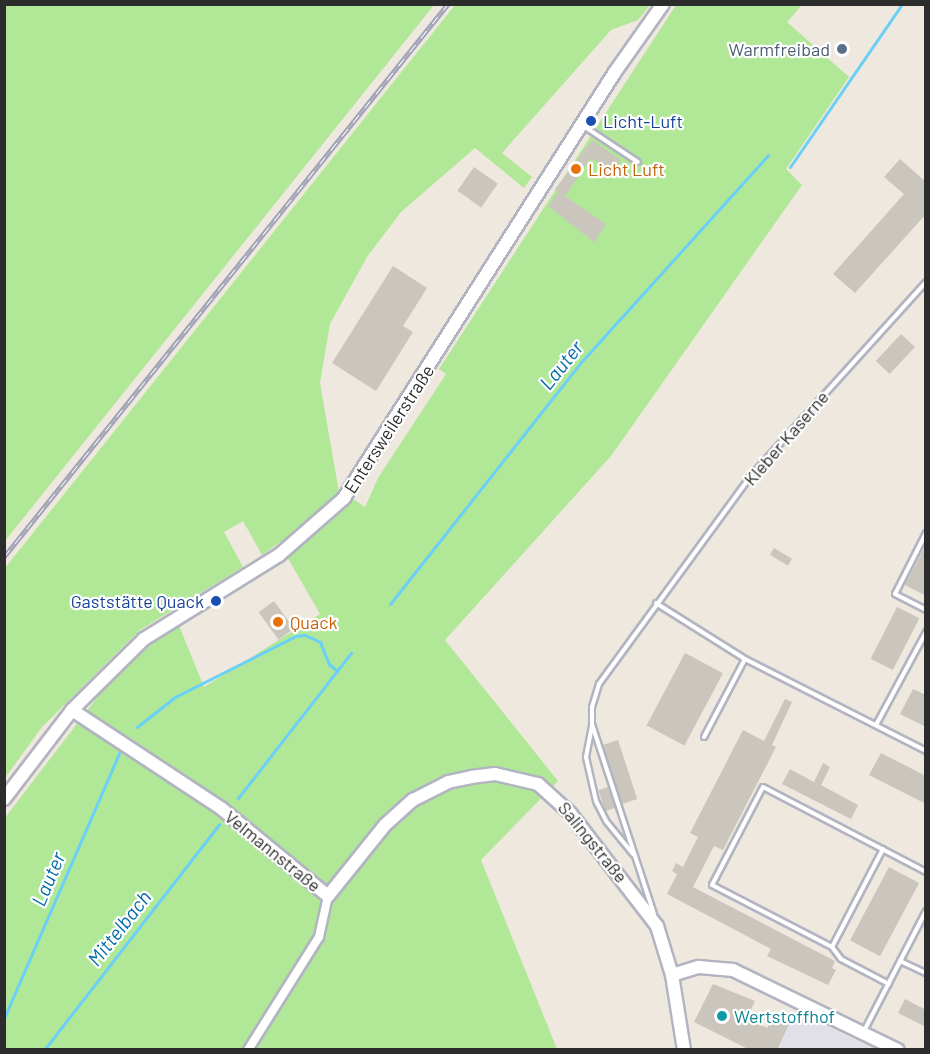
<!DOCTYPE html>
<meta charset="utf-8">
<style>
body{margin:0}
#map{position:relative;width:930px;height:1054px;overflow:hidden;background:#efe8de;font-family:Barlow,sans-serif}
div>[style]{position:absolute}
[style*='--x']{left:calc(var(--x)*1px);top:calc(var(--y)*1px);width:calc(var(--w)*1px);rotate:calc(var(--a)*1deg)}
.industrial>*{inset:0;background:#e1dfe7}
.green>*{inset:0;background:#b1e897}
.stream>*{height:3px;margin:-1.5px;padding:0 1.5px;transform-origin:1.5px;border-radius:1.5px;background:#6bcff7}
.building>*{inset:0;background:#cac5bd;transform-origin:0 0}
.roads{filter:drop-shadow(2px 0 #b2b4c1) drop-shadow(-2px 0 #b2b4c1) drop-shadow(0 2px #b2b4c1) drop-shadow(0 -2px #b2b4c1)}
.lane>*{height:4px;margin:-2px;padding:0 2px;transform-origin:2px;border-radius:2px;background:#fff}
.street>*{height:8px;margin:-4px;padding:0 4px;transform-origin:4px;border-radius:4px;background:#fff}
.secondary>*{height:12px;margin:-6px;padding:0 6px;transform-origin:6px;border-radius:6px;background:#fff}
.rail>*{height:5px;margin-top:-2.5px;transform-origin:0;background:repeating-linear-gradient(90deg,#fff 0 9px,#a0a3b8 0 18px);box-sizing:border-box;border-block:2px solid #a0a3b8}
.dots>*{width:16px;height:16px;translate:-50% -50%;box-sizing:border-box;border:3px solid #fff;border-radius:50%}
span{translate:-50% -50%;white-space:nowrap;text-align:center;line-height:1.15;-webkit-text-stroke:4.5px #fff;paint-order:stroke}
.service-label{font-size:18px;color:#4e5e75}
.right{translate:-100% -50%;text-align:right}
.transit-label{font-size:18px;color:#164399}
.left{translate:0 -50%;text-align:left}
.food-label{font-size:18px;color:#c56008}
.street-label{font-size:18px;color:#2c2c2c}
.culture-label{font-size:18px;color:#0d838f}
.water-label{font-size:20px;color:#046da8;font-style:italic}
.frame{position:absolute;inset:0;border:6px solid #2c2c2c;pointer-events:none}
</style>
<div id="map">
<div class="industrial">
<div style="clip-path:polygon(795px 1011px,874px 1049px,777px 1050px)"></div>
</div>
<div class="green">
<div style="clip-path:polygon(5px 4px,434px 5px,5px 541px,4px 5px)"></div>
<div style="clip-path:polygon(455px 5px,650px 5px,638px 20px,611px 30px,502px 153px,532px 177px,524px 188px,475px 148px,401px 212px,367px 257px,330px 324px,320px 383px,339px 492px,314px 518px,262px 555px,243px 521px,224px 532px,243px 567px,140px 630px,42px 727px,5px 778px,5px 568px)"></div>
<div style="clip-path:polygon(676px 5px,802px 5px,787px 22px,849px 77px,786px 169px,802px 185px,611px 456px,445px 640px,558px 781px,481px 860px,557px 1049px,5px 1049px,4px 819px,115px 674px,178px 623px,204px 687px,320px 614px,286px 555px,352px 498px,365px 507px,378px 478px,446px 374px,439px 369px)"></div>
</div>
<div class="stream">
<div style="--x:790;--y:167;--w:198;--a:-55.5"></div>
<div style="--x:390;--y:604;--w:311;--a:-51.7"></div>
<div style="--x:583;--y:360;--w:276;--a:-47.9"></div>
<div style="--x:137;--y:727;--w:48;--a:-38.3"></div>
<div style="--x:175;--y:697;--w:136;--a:-26.8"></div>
<div style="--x:296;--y:636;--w:9;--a:-6"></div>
<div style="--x:305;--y:635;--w:17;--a:25"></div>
<div style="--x:320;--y:642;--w:24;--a:68"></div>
<div style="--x:329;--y:664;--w:11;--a:41"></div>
<div style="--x:238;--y:798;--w:184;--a:-52.1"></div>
<div style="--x:4;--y:1018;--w:289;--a:-66.5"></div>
<div style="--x:44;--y:1050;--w:286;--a:-52.2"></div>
</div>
<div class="building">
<div style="clip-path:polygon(592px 140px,621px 160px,612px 173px,591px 158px,565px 196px,606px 224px,594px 242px,548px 206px,558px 192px,555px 189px)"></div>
<div style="clip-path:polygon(900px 159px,926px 182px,926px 214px,855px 293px,833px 274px,904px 194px,884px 177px)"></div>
<div style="left:474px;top:167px;width:29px;height:29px;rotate:35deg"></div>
<div style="clip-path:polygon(393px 266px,427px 288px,403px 326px,413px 332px,376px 391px,332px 363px)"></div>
<div style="left:901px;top:334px;width:19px;height:37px;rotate:43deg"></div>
<div style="clip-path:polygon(926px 545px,926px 596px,905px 585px)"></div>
<div style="left:774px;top:548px;width:21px;height:8px;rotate:31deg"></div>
<div style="left:274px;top:601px;width:34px;height:19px;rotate:54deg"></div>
<div style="left:897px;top:607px;width:25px;height:58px;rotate:27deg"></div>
<div style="left:685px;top:653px;width:43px;height:82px;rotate:28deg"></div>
<div style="clip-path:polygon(913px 689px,926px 695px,926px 727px,900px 714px)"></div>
<div style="clip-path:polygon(785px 699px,792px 702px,772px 745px,776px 747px,723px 850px,714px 846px,693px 887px,835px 961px,832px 968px,836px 970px,828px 985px,767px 956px,771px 949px,667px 894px,677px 874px,672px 871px,676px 863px,683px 867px,698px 837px,690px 833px,743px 730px,764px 741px)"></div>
<div style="left:618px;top:740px;width:62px;height:16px;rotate:72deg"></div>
<div style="clip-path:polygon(881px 753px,926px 776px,926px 804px,869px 775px)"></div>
<div style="clip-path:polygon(823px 763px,830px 767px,821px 785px,858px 805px,851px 819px,782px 784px,790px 769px,814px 782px)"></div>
<div style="left:608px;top:787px;width:22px;height:10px;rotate:72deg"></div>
<div style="left:889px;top:867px;width:34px;height:83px;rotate:28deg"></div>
<div style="clip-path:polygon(713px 984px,755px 1001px,747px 1018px,767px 1028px,774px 1014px,790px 1022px,777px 1050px,750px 1050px,694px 1022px)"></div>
<div style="clip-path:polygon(905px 999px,926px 1010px,926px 1027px,898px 1013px)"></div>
</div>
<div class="roads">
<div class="lane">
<div style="--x:582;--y:125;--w:67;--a:33.5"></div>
<div style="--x:926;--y:533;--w:68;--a:116.9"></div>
<div style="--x:895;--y:594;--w:35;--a:27"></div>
<div style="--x:656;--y:603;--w:105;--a:32.2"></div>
<div style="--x:745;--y:659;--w:203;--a:26.9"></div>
<div style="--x:876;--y:725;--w:106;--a:-61.7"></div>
<div style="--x:592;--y:726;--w:32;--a:101"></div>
<div style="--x:586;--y:757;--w:45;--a:77.2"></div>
<div style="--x:596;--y:801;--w:22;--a:63"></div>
<div style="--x:606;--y:821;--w:43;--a:50.7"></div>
<div style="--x:704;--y:737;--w:88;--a:-62.3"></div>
<div style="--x:883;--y:849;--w:110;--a:117.5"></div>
<div style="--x:832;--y:947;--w:15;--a:53"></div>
<div style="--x:841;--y:959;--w:54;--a:27.5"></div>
<div style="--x:654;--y:914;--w:200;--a:-108.1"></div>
<div style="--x:592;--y:724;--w:17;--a:-90"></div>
<div style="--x:592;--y:707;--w:24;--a:-73"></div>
<div style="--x:599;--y:684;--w:255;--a:-53.9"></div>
<div style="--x:749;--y:478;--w:264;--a:-47.9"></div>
<div style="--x:832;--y:947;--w:135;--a:-152.7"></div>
<div style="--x:712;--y:885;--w:110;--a:-62.5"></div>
<div style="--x:763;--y:787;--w:184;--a:27.5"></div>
<div style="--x:900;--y:961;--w:29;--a:25"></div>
<div style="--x:864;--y:1031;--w:135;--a:-62.7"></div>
</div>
<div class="street">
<div style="--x:248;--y:1050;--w:133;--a:-57.9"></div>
<div style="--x:319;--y:937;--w:42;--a:-77.6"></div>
</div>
<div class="secondary">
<div style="--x:72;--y:710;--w:180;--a:33.4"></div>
<div style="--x:222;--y:809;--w:137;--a:39.4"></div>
<div style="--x:328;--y:896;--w:91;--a:-51.2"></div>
<div style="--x:385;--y:825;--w:38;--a:-42"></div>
<div style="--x:413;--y:800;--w:39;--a:-27"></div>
<div style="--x:448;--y:782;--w:24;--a:-12"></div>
<div style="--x:471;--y:777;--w:24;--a:-7"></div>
<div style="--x:495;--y:774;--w:44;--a:13.1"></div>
<div style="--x:538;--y:784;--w:43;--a:42.2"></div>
<div style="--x:570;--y:813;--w:143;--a:52.4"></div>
<div style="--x:657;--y:926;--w:51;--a:73"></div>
<div style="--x:672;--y:975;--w:76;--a:80.9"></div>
<div style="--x:4;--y:799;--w:112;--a:-52.6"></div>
<div style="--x:72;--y:710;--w:101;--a:-44.6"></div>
<div style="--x:144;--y:639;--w:159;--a:-31.9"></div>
<div style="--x:279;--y:555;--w:86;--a:-41.2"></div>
<div style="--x:344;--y:498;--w:505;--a:-57.54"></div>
<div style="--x:615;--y:72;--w:83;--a:-54.8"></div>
<div style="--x:672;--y:975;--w:28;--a:-17"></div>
<div style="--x:699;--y:967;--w:34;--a:5"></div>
<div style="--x:733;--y:970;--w:183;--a:25.9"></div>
</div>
</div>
<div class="rail">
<div style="--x:4;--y:557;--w:709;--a:-51.24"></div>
</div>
<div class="dots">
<div style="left:842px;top:49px;background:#5c6f8a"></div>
<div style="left:591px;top:121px;background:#1a4fb4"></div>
<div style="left:576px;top:169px;background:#e8710a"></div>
<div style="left:216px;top:601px;background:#1a4fb4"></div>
<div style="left:278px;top:622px;background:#e8710a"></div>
<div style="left:722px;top:1016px;background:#0f9aa8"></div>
</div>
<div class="service-label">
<span class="right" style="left:830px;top:49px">Warmfreibad</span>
</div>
<div class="transit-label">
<span class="left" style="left:603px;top:121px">Licht-Luft</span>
<span class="right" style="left:204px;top:601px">Gaststätte Quack</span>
</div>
<div class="food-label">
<span class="left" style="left:588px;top:169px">Licht Luft</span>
<span class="left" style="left:290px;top:622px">Quack</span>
</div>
<div class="street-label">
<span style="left:389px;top:429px;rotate:-57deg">Entersweilerstraße</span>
<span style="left:786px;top:438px;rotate:-49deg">Kleber Kaserne</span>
<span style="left:593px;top:842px;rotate:51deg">Salingstraße</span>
<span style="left:273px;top:851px;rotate:39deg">Velmannstraße</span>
</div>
<div class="culture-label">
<span class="left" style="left:734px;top:1016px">Wertstoffhof</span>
</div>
<div class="water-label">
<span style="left:561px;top:365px;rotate:-51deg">Lauter</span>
<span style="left:48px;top:879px;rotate:-67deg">Lauter</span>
<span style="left:119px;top:928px;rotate:-52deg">Mittelbach</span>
</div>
<div class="frame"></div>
</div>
